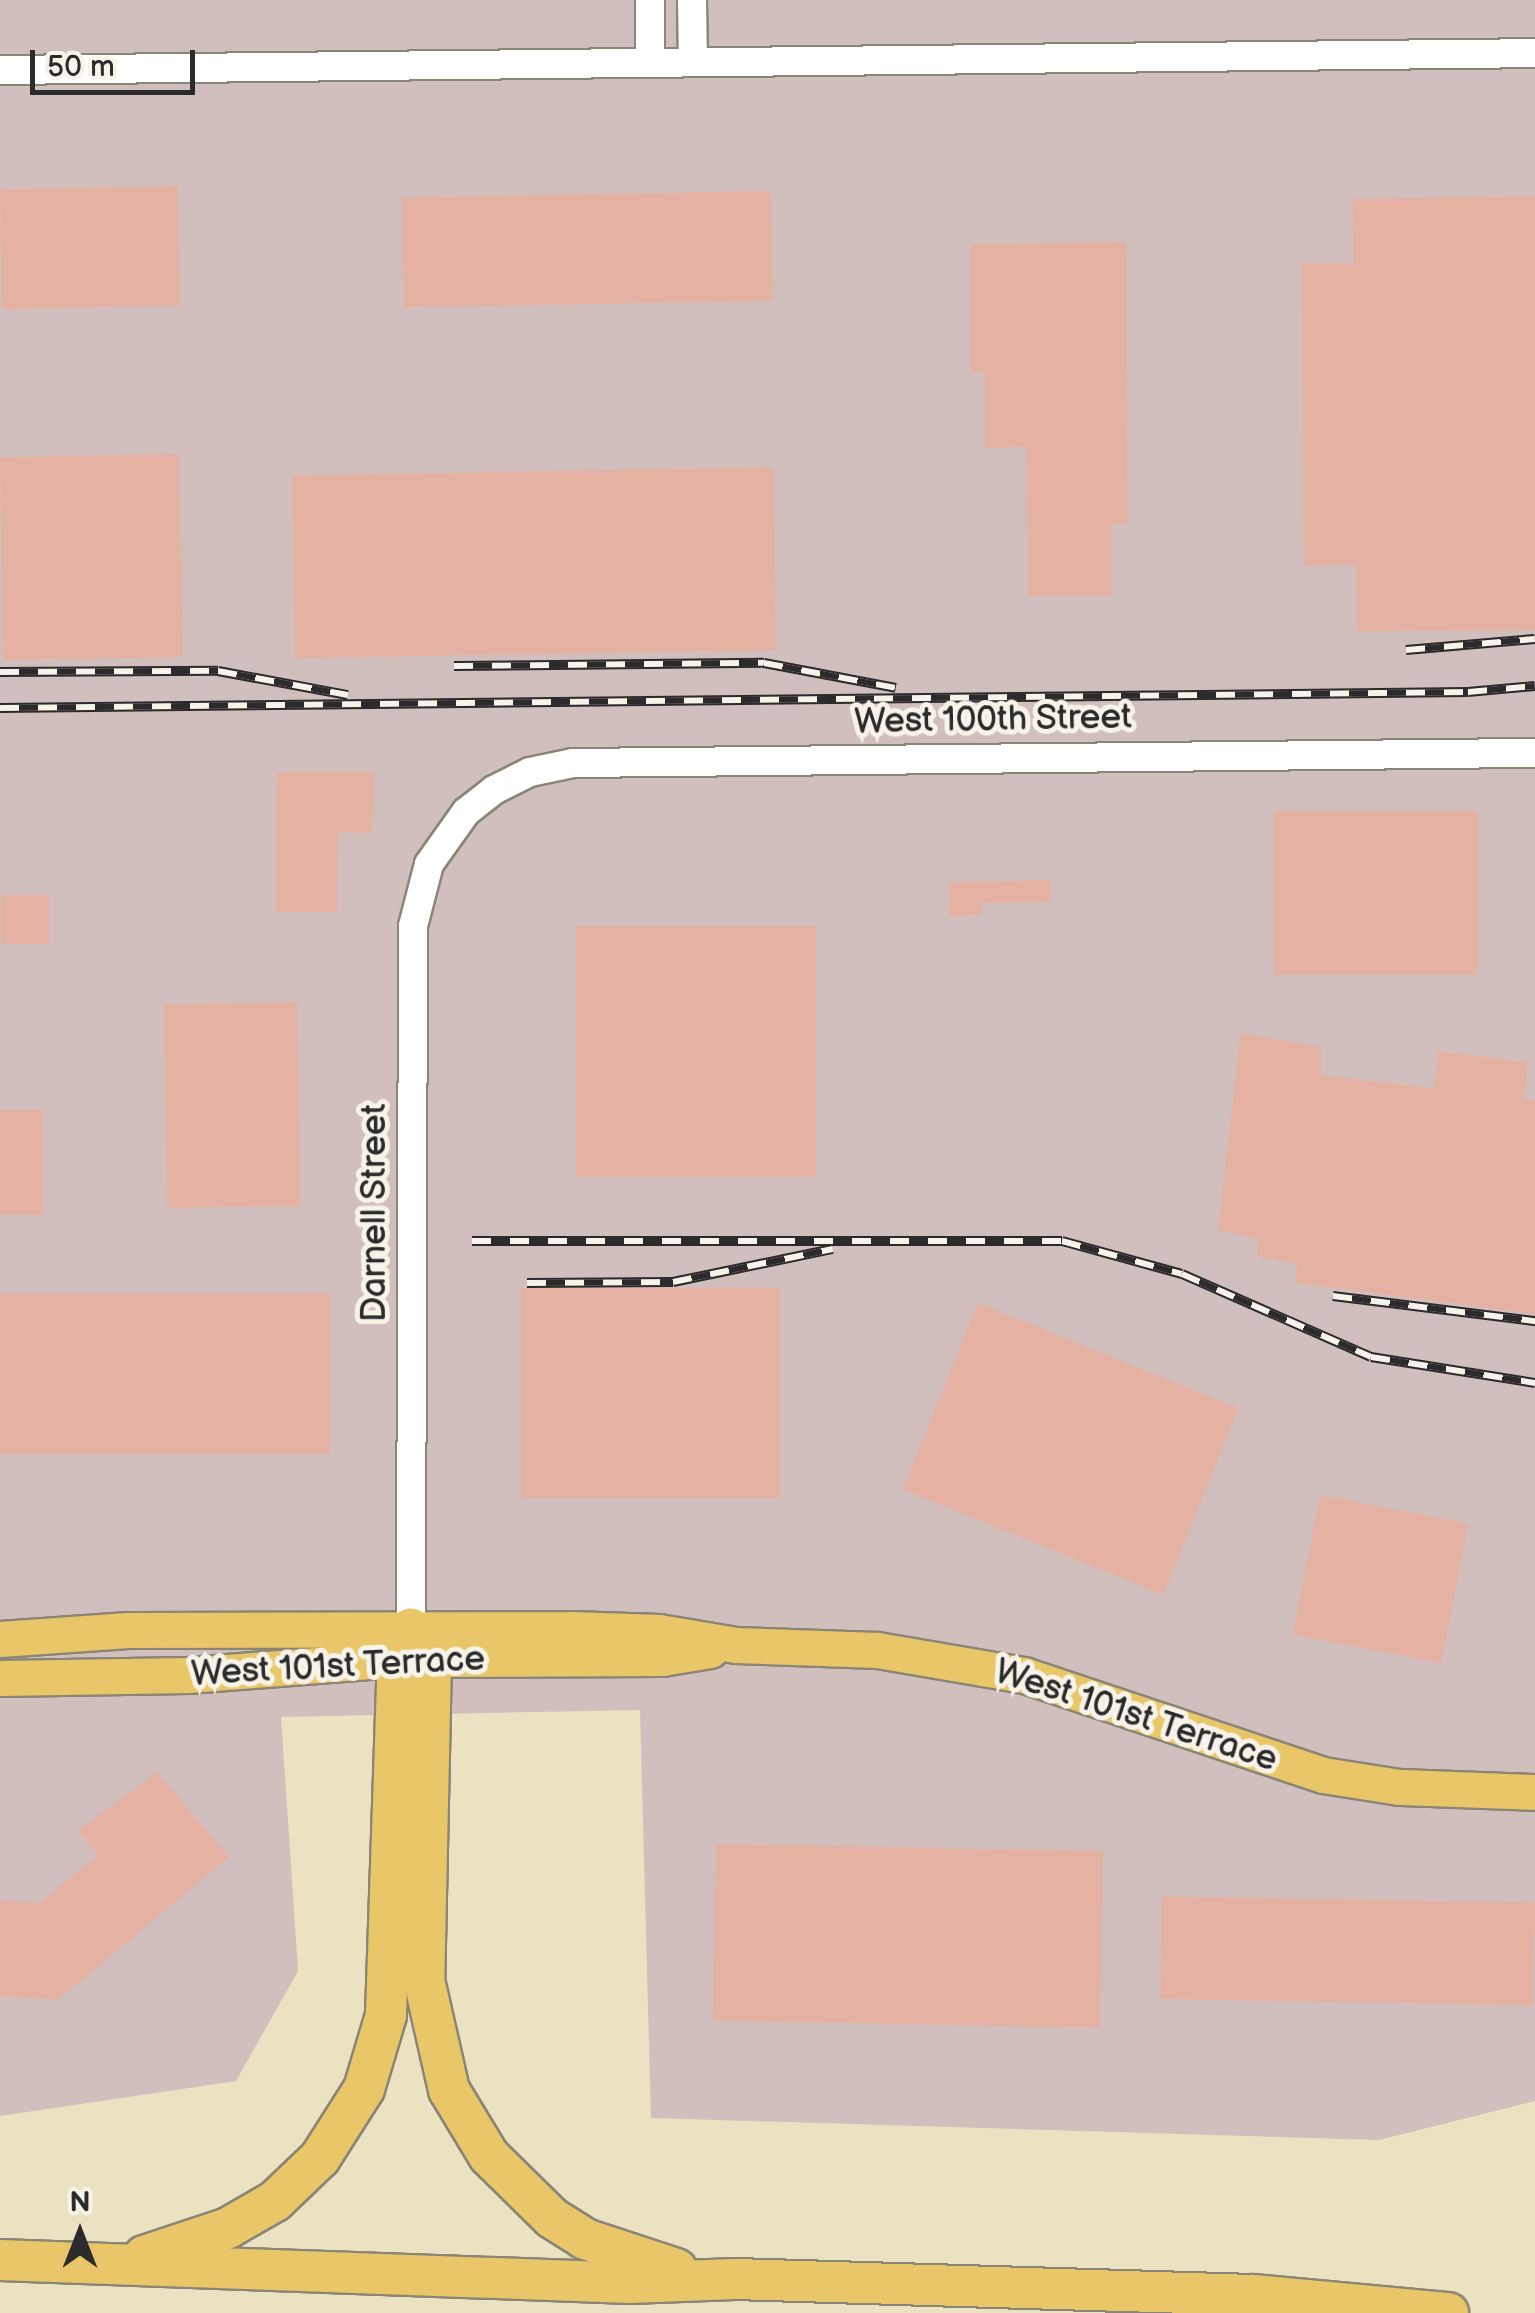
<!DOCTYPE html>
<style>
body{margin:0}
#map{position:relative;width:1535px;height:2313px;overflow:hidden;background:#eae2c1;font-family:"Balsamiq Sans",sans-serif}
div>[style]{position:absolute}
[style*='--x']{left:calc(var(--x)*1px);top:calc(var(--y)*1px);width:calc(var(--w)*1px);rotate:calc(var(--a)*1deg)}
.industrial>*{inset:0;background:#d1bfbd}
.building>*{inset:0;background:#e5b1a3;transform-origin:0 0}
.roads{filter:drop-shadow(2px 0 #8a8676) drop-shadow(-2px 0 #8a8676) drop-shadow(0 2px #8a8676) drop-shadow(0 -2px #8a8676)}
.minor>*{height:28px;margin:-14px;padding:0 14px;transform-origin:14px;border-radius:14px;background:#fff}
.major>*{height:35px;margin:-17.5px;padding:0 17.5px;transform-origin:17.5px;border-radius:17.5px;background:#e9c769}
.highway>*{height:40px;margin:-20px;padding:0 20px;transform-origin:20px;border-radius:20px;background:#e9c769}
.rail>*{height:10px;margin-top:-5px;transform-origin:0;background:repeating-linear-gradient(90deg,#f7f3e8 0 19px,#2b2b2b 0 38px);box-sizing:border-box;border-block:2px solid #2b2b2b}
span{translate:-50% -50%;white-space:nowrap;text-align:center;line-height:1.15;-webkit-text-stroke:10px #f7f3e8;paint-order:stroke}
.street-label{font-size:35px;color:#2b2b2b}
.north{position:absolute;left:30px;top:2183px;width:100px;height:100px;-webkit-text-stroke:8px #f7f3e8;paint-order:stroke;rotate:0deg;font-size:28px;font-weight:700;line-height:40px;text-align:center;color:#2b2b2b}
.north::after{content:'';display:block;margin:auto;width:35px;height:45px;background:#2b2b2b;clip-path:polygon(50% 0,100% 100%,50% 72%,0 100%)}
.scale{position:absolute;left:30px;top:50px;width:165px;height:45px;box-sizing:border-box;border:5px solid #2b2b2b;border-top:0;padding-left:12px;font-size:30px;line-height:35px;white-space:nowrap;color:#2b2b2b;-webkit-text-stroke:8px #f7f3e8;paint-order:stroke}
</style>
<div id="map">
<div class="industrial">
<div style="clip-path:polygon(0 0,1535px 0,1535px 2101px,1379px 2140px,651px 2118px,640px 1710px,281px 1717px,298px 1971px,236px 2081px,0 2116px)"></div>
</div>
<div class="building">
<div style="left:178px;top:186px;width:120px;height:178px;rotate:89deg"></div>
<div style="left:771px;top:191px;width:110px;height:369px;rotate:89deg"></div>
<div style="clip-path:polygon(1535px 196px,1535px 630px,1357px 632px,1356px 565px,1304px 566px,1302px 263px,1354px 263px,1352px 199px)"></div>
<div style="clip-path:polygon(1126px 242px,1128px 524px,1112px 524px,1112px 596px,1028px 596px,1027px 447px,985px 448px,985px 372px,971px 372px,971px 244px)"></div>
<div style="left:179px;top:454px;width:203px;height:179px;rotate:89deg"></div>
<div style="left:773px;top:467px;width:183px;height:481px;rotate:89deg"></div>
<div style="clip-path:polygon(277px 772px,374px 772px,372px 833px,338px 832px,337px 912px,276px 912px)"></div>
<div style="left:1477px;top:811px;width:164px;height:203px;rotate:90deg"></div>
<div style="clip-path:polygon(1050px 880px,1051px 902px,981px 903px,981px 915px,949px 916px,949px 882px)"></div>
<div style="left:1px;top:895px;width:48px;height:49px"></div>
<div style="left:576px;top:926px;width:240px;height:251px"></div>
<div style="left:297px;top:1002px;width:204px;height:133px;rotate:89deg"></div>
<div style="clip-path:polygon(1241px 1033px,1321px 1047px,1321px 1075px,1434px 1088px,1438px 1051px,1528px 1062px,1524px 1099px,1535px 1100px,1535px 1314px,1295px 1283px,1297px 1264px,1257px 1256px,1259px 1239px,1218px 1230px)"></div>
<div style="left:0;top:1110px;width:43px;height:105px"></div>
<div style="left:780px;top:1288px;width:210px;height:259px;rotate:90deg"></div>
<div style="left:330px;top:1293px;width:161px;height:330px;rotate:90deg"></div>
<div style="left:978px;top:1303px;width:281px;height:201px;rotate:22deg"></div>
<div style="left:1320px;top:1495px;width:151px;height:142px;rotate:11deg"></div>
<div style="clip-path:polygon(157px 1772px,229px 1857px,58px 2000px,0 1996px,0 1900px,40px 1903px,98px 1855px,78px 1831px)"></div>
<div style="left:716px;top:1844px;width:387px;height:177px;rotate:1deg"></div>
<div style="left:1162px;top:1896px;width:373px;height:103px;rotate:1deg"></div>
</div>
<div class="roads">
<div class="minor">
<div style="--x:650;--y:0;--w:62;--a:90"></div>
<div style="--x:692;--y:0;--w:62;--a:89.1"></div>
<div style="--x:0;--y:70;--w:1535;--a:-0.63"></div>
<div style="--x:411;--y:1629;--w:703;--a:-89.84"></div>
<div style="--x:413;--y:926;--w:64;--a:-75.5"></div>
<div style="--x:429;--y:864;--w:64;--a:-54.6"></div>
<div style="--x:466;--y:812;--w:36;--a:-38"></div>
<div style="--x:494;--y:790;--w:40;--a:-26.6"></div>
<div style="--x:530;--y:772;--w:44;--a:-11.8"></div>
<div style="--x:573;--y:763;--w:962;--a:-0.6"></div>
</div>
<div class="major">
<div style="--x:0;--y:1639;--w:128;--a:-4"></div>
<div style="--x:128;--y:1630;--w:443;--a:-0.1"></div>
<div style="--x:571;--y:1629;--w:88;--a:2"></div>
<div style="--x:659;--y:1632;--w:78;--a:9.6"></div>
<div style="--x:736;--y:1645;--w:141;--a:2"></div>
<div style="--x:877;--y:1650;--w:149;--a:9.7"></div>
<div style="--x:1024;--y:1675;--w:315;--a:18.5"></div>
<div style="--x:1323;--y:1775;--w:77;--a:9"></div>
<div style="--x:1399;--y:1787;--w:136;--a:2.1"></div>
<div style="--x:0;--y:1678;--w:188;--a:-0.9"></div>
<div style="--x:188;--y:1675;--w:211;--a:-4.4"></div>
<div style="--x:398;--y:1659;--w:264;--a:-0.2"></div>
<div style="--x:662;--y:1658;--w:49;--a:-9.5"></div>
</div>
<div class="highway">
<div style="--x:411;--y:1629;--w:36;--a:56"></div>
<div style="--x:431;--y:1659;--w:321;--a:91.2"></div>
<div style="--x:424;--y:1980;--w:113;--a:77.2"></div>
<div style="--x:449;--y:2090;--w:77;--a:58.8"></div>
<div style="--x:489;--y:2156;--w:88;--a:44.5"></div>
<div style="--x:552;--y:2218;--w:39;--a:32"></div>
<div style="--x:585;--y:2239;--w:96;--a:18.2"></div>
<div style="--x:144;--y:2256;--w:89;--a:-18.4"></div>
<div style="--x:228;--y:2228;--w:54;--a:-29.9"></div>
<div style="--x:275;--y:2201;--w:62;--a:-43.7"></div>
<div style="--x:320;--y:2158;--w:82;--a:-57.5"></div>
<div style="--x:364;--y:2089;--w:77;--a:-73.4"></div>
<div style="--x:386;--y:2015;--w:356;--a:-88.1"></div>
<div style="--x:398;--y:1659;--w:33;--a:-67"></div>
<div style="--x:0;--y:2260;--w:630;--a:2.09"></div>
<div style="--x:630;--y:2283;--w:105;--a:-2.2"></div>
<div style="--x:735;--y:2279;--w:519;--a:1.77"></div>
<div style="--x:1254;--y:2295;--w:195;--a:5.3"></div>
</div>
</div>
<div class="rail">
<div style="--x:1406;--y:650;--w:129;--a:-4.9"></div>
<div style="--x:454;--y:666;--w:310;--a:-0.6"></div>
<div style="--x:764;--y:663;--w:134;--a:10.7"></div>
<div style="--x:0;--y:672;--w:218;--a:-0.3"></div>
<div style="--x:218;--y:671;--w:132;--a:10.5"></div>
<div style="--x:0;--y:708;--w:1468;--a:-0.62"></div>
<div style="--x:1468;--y:692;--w:67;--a:-5.1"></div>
<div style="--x:472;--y:1241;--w:590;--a:0"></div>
<div style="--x:1062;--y:1241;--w:124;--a:15.4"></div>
<div style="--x:1182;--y:1274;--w:206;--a:23.7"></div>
<div style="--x:1371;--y:1357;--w:166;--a:9"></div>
<div style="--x:527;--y:1283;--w:146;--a:-0.4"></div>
<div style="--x:673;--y:1282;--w:163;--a:-11.7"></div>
<div style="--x:1333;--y:1296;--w:204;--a:7.1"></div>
</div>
<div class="street-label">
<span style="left:993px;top:720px;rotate:-1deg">West 100th Street</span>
<span style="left:375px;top:1213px;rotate:-90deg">Darnell Street</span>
<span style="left:338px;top:1667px;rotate:-3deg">West 101st Terrace</span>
<span style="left:1136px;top:1716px;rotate:18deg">West 101st Terrace</span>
</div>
<div class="north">N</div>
<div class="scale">50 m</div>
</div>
